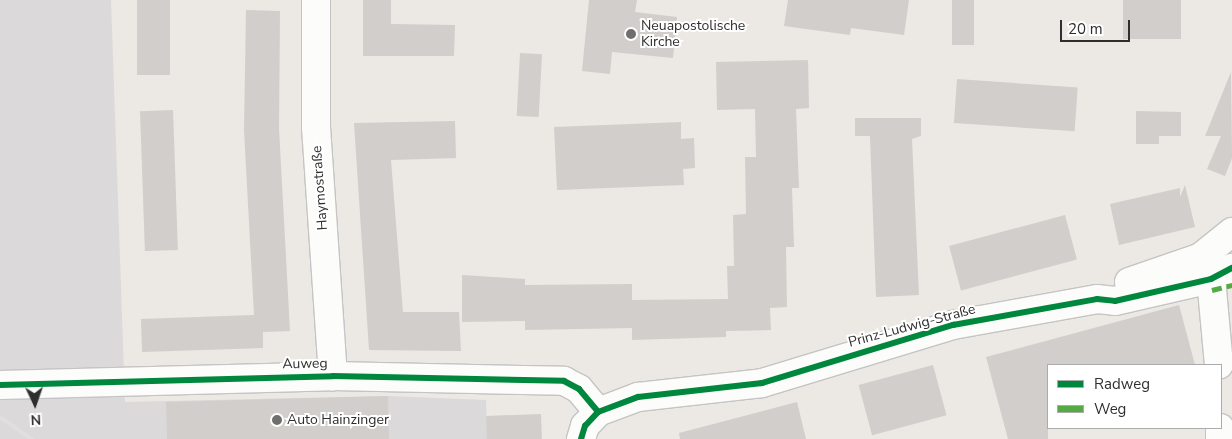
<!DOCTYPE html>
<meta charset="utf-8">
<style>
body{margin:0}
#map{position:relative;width:1232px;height:439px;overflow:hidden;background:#ece8e4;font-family:"Nunito Sans",sans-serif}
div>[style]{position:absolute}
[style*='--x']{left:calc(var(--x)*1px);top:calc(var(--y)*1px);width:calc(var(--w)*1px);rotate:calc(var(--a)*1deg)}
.industrial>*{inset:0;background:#dcd9db}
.building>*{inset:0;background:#d1cecb;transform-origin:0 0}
.roads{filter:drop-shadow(1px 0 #c5c4c5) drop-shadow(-1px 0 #c5c4c5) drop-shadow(0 1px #c5c4c5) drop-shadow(0 -1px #c5c4c5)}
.minor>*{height:28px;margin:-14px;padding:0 14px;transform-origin:14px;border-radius:14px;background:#fcfcfb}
.rail>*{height:4px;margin:-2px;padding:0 2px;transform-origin:2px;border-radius:2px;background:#dfdfe1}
.quiet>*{height:5px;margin-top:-2.5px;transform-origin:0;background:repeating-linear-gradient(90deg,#54ab44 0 10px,transparent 0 15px)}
.cycleway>*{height:6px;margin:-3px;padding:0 3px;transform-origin:3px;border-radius:3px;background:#00873e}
.dots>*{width:14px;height:14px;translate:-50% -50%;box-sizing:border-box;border:2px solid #fff;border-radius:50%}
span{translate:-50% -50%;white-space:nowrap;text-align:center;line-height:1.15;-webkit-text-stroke:4px #fff;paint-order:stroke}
.poi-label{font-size:14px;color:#2e2e2e}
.left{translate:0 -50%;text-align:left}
.street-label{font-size:14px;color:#2e2e2e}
.legend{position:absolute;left:1047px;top:364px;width:175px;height:65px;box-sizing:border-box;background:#fff;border:1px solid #ababab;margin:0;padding:6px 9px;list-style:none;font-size:15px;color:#2e2e2e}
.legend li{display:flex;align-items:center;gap:10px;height:25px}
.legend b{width:25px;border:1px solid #ababab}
.north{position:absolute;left:10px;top:379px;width:50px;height:50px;-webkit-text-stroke:4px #fff;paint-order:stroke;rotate:177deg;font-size:14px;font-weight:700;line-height:20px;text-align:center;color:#2e2e2e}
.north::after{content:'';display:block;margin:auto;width:18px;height:22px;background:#2e2e2e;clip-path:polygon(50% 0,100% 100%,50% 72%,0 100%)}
.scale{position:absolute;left:1060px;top:20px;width:70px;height:22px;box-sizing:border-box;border:2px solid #2e2e2e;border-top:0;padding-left:6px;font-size:15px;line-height:18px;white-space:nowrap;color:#2e2e2e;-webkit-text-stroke:4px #fff;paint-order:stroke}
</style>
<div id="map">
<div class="industrial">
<div style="clip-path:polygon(0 0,111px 0,125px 402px,388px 396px,486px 400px,487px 439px,0 439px)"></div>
</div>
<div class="building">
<div style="left:137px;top:0;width:33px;height:75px"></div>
<div style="clip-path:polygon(363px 0,391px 0,391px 24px,455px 25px,454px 56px,363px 56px)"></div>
<div style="clip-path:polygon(589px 0,637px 0,635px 12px,677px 17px,673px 58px,612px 52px,610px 74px,582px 71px)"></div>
<div style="clip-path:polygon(788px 0,909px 0,904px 35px,851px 28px,850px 35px,784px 26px)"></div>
<div style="left:952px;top:0;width:22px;height:45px"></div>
<div style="left:1123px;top:0;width:58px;height:39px"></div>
<div style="clip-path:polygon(246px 10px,280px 11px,279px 129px,290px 331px,263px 332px,263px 348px,142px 352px,141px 319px,254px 315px,244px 130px)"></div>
<div style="left:520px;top:53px;width:22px;height:63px;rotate:3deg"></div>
<div style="clip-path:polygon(808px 60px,809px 108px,796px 109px,799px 188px,792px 188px,794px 247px,786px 247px,787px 307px,770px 308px,771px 330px,726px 331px,726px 337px,632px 340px,632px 328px,525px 330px,525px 321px,462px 322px,462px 275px,525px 279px,525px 285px,632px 284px,632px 300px,728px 299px,727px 266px,734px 266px,733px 215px,746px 214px,745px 157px,756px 157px,755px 109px,717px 110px,716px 62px)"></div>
<div style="clip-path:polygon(1231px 72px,1232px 158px,1225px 176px,1207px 169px,1221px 136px,1205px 136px)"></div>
<div style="left:957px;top:79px;width:121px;height:44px;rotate:4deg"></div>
<div style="left:173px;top:110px;width:140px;height:33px;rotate:88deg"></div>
<div style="clip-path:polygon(1136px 111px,1181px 112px,1181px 136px,1159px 136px,1159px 144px,1136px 144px)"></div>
<div style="clip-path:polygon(855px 118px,921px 118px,921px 136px,912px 139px,919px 295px,876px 297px,870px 136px,855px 136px)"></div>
<div style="clip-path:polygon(455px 121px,456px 158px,391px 160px,403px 312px,459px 312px,461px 351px,369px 350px,354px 123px)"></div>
<div style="clip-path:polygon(681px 122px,681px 139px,694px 138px,695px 168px,683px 169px,684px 185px,557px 190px,554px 127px)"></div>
<div style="clip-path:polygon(1185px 185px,1195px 227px,1119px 245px,1110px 204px,1180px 188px,1180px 197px)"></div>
<div style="left:1065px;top:215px;width:46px;height:120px;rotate:75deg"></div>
<div style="clip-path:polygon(1179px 305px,1195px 365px,1048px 365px,1048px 439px,1008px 439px,986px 357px)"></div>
<div style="left:933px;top:365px;width:52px;height:77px;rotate:75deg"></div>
<div style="clip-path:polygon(388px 396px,389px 439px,167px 439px,166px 402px)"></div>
<div style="clip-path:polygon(797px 402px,806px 439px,680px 439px,679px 433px)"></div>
<div style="left:541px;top:414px;width:25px;height:55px;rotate:88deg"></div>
</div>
<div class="roads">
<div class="minor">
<div style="--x:316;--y:0;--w:127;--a:90"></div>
<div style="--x:316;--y:127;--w:250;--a:86.1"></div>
<div style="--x:1204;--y:263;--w:17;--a:66"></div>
<div style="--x:1211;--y:279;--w:86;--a:84.7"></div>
<div style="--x:1129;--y:282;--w:76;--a:-19.1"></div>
<div style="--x:1201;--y:257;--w:40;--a:-39"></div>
<div style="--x:0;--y:385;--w:333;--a:-1.5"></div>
<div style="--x:333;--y:376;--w:231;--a:1.2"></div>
<div style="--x:564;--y:381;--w:17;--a:28"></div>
<div style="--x:579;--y:389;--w:30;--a:50"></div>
<div style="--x:1220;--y:428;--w:11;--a:90"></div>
<div style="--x:581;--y:439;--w:14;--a:-73"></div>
<div style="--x:585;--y:426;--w:19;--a:-47"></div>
<div style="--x:598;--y:412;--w:43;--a:-20.6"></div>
<div style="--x:638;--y:397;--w:125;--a:-6.4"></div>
<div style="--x:762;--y:383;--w:200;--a:-16.9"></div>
<div style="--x:953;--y:325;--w:146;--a:-10.2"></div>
<div style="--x:1097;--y:299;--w:18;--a:6"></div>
<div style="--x:1115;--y:301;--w:98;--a:-12.9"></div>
<div style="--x:1211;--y:279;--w:24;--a:-28"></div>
</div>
</div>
<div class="rail">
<div style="--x:0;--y:417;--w:39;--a:35"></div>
</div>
<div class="quiet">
<div style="--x:1212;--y:290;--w:21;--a:-14"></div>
</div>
<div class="cycleway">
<div style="--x:0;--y:385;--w:333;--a:-1.5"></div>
<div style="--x:333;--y:376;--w:231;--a:1.2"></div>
<div style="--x:564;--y:381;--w:17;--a:28"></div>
<div style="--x:579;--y:389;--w:30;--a:50"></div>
<div style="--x:581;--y:439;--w:14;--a:-73"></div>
<div style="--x:585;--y:426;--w:19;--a:-47"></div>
<div style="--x:598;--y:412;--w:43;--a:-20.6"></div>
<div style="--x:638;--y:397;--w:125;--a:-6.4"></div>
<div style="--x:762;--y:383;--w:200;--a:-16.9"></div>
<div style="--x:953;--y:325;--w:146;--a:-10.2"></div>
<div style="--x:1097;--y:299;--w:18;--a:6"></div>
<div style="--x:1115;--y:301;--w:98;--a:-12.9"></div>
<div style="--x:1211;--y:279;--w:24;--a:-28"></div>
</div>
<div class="dots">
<div style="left:631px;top:34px;background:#706f6e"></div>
<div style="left:277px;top:420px;background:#706f6e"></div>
</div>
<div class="poi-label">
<span class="left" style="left:641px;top:34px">Neuapostolische<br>Kirche</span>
<span class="left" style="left:287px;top:420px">Auto Hainzinger</span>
</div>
<div class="street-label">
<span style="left:320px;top:188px;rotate:-94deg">Haymostraße</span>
<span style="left:912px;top:326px;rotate:-15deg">Prinz-Ludwig-Straße</span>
<span style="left:305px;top:364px;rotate:-1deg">Auweg</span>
</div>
<ul class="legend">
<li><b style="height:6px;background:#00873e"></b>Radweg</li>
<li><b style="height:6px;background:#54ab44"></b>Weg</li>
</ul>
<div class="north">N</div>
<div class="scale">20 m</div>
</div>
